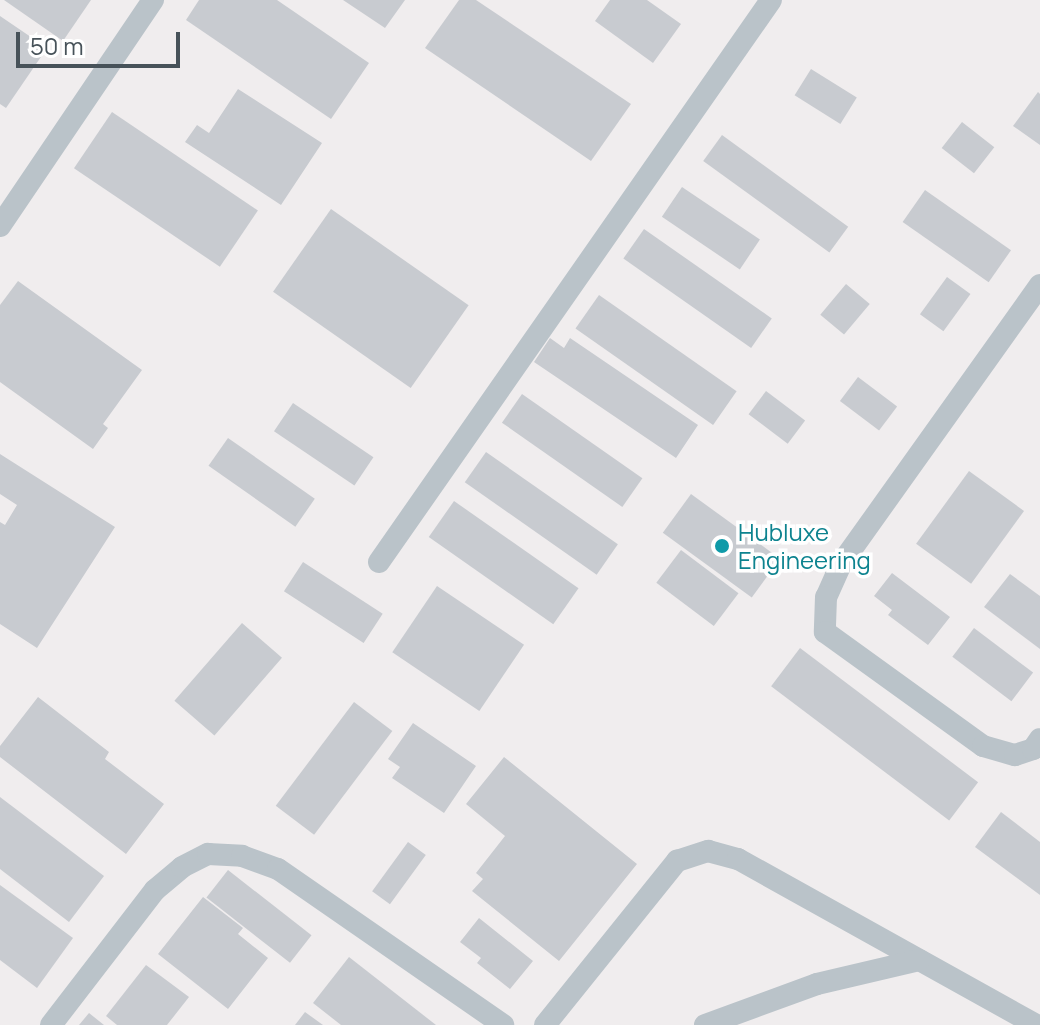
<!DOCTYPE html>
<style>
body{margin:0}
#map{position:relative;width:1040px;height:1025px;overflow:hidden;background:#f0edee;font-family:Manrope,sans-serif}
div>[style]{position:absolute}
[style*='--x']{left:calc(var(--x)*1px);top:calc(var(--y)*1px);width:calc(var(--w)*1px);rotate:calc(var(--a)*1deg)}
.building>*{inset:0;background:#c8cbd0;transform-origin:0 0}
.minor>*{height:22px;margin:-11px;padding:0 11px;transform-origin:11px;border-radius:11px;background:#bac3c9}
.dots>*{width:22px;height:22px;translate:-50% -50%;box-sizing:border-box;border:4px solid #fff;border-radius:50%}
span{translate:-50% -50%;white-space:nowrap;text-align:center;line-height:1.15;-webkit-text-stroke:7px #fff;paint-order:stroke}
.culture-label{font-size:24px;color:#0d838f}
.left{translate:0 -50%;text-align:left}
.scale{position:absolute;left:16px;top:32px;width:164px;height:36px;box-sizing:border-box;border:4px solid #475259;border-top:0;padding-left:10px;font-size:24px;line-height:28px;white-space:nowrap;color:#475259;-webkit-text-stroke:6px #fff;paint-order:stroke}
</style>
<div id="map">
<div class="building">
<div style="clip-path:polygon(4px 0,91px 0,63px 41px)"></div>
<div style="clip-path:polygon(199px 0,277px 0,369px 63px,331px 119px,186px 20px)"></div>
<div style="clip-path:polygon(343px 0,405px 0,385px 28px)"></div>
<div style="clip-path:polygon(459px 0,476px 0,631px 104px,591px 161px,425px 48px)"></div>
<div style="clip-path:polygon(610px 0,647px 0,681px 24px,653px 63px,595px 21px)"></div>
<div style="clip-path:polygon(0 16px,47px 48px,6px 108px,0 104px)"></div>
<div style="left:811px;top:69px;width:54px;height:31px;rotate:32deg"></div>
<div style="clip-path:polygon(238px 89px,322px 143px,281px 205px,185px 142px,197px 125px,209px 133px)"></div>
<div style="clip-path:polygon(1038px 92px,1040px 94px,1040px 145px,1013px 126px)"></div>
<div style="left:112px;top:112px;width:176px;height:68px;rotate:34deg"></div>
<div style="left:962px;top:122px;width:41px;height:33px;rotate:38deg"></div>
<div style="left:722px;top:135px;width:156px;height:32px;rotate:36deg"></div>
<div style="left:682px;top:187px;width:94px;height:36px;rotate:34deg"></div>
<div style="left:925px;top:190px;width:105px;height:39px;rotate:35deg"></div>
<div style="left:331px;top:209px;width:168px;height:101px;rotate:35deg"></div>
<div style="left:644px;top:229px;width:156px;height:36px;rotate:35deg"></div>
<div style="left:947px;top:277px;width:29px;height:46px;rotate:36deg"></div>
<div style="clip-path:polygon(18px 281px,142px 370px,103px 424px,108px 428px,93px 449px,0 382px,0 305px)"></div>
<div style="left:846px;top:284px;width:31px;height:40px;rotate:40deg"></div>
<div style="left:599px;top:295px;width:168px;height:41px;rotate:35deg"></div>
<div style="clip-path:polygon(550px 338px,564px 348px,570px 338px,698px 425px,676px 458px,534px 362px)"></div>
<div style="left:858px;top:377px;width:49px;height:30px;rotate:37deg"></div>
<div style="left:766px;top:391px;width:49px;height:29px;rotate:37deg"></div>
<div style="left:522px;top:394px;width:147px;height:35px;rotate:35deg"></div>
<div style="left:293px;top:403px;width:97px;height:34px;rotate:34deg"></div>
<div style="left:228px;top:438px;width:106px;height:34px;rotate:35deg"></div>
<div style="left:486px;top:452px;width:161px;height:37px;rotate:35deg"></div>
<div style="clip-path:polygon(0 454px,115px 527px,37px 648px,0 624px,0 522px,5px 525px,17px 505px,0 494px)"></div>
<div style="left:969px;top:471px;width:68px;height:90px;rotate:36deg"></div>
<div style="left:691px;top:494px;width:110px;height:48px;rotate:36deg"></div>
<div style="left:454px;top:501px;width:152px;height:44px;rotate:35deg"></div>
<div style="left:681px;top:550px;width:72px;height:41px;rotate:37deg"></div>
<div style="left:303px;top:562px;width:95px;height:35px;rotate:33deg"></div>
<div style="clip-path:polygon(892px 573px,950px 617px,928px 645px,888px 615px,892px 610px,874px 596px)"></div>
<div style="clip-path:polygon(1010px 574px,1040px 596px,1040px 649px,984px 607px)"></div>
<div style="left:437px;top:586px;width:105px;height:80px;rotate:34deg"></div>
<div style="left:242px;top:623px;width:53px;height:103px;rotate:41deg"></div>
<div style="left:974px;top:628px;width:74px;height:36px;rotate:37deg"></div>
<div style="left:800px;top:648px;width:223px;height:48px;rotate:37deg"></div>
<div style="clip-path:polygon(38px 697px,109px 752px,105px 759px,164px 804px,126px 854px,0 757px,0 746px)"></div>
<div style="left:354px;top:702px;width:48px;height:130px;rotate:37deg"></div>
<div style="clip-path:polygon(413px 723px,476px 766px,444px 813px,392px 778px,400px 767px,388px 759px)"></div>
<div style="clip-path:polygon(504px 757px,637px 864px,559px 961px,472px 891px,483px 879px,476px 873px,505px 836px,466px 804px)"></div>
<div style="clip-path:polygon(0 797px,104px 876px,69px 922px,0 869px)"></div>
<div style="clip-path:polygon(1001px 812px,1040px 842px,1040px 895px,975px 847px)"></div>
<div style="left:408px;top:842px;width:22px;height:61px;rotate:36deg"></div>
<div style="left:228px;top:870px;width:106px;height:35px;rotate:38deg"></div>
<div style="clip-path:polygon(0 885px,73px 938px,37px 988px,0 960px)"></div>
<div style="clip-path:polygon(203px 897px,243px 928px,238px 934px,268px 958px,228px 1009px,158px 954px)"></div>
<div style="clip-path:polygon(479px 918px,533px 961px,510px 989px,477px 963px,481px 958px,460px 942px)"></div>
<div style="clip-path:polygon(349px 957px,436px 1025px,341px 1025px,313px 1003px)"></div>
<div style="clip-path:polygon(146px 965px,189px 997px,167px 1025px,117px 1025px,106px 1016px)"></div>
<div style="clip-path:polygon(305px 1012px,323px 1025px,295px 1025px)"></div>
<div style="clip-path:polygon(89px 1013px,104px 1025px,79px 1025px)"></div>
</div>
<div class="minor">
<div style="--x:0;--y:226;--w:273;--a:-55.9"></div>
<div style="--x:1040;--y:285;--w:343;--a:125.5"></div>
<div style="--x:841;--y:564;--w:36;--a:114"></div>
<div style="--x:826;--y:597;--w:35;--a:92"></div>
<div style="--x:825;--y:632;--w:195;--a:35.8"></div>
<div style="--x:983;--y:746;--w:33;--a:16"></div>
<div style="--x:1015;--y:755;--w:19;--a:-18"></div>
<div style="--x:1033;--y:749;--w:12;--a:-55"></div>
<div style="--x:379;--y:562;--w:685;--a:-55.1"></div>
<div style="--x:51;--y:1025;--w:170;--a:-52.4"></div>
<div style="--x:155;--y:890;--w:35;--a:-40"></div>
<div style="--x:182;--y:867;--w:29;--a:-27"></div>
<div style="--x:208;--y:854;--w:34;--a:3"></div>
<div style="--x:242;--y:856;--w:38;--a:20"></div>
<div style="--x:278;--y:869;--w:274;--a:34.7"></div>
<div style="--x:545;--y:1025;--w:211;--a:-51.2"></div>
<div style="--x:677;--y:861;--w:33;--a:-18"></div>
<div style="--x:708;--y:851;--w:31;--a:15"></div>
<div style="--x:738;--y:859;--w:341;--a:29.1"></div>
<div style="--x:705;--y:1025;--w:119;--a:-20.1"></div>
<div style="--x:817;--y:984;--w:105;--a:-13.2"></div>
</div>
<div class="dots">
<div style="left:722px;top:546px;background:#0f9aa8"></div>
</div>
<div class="culture-label">
<span class="left" style="left:738px;top:546px">Hubluxe<br>Engineering</span>
</div>
<div class="scale">50 m</div>
</div>
